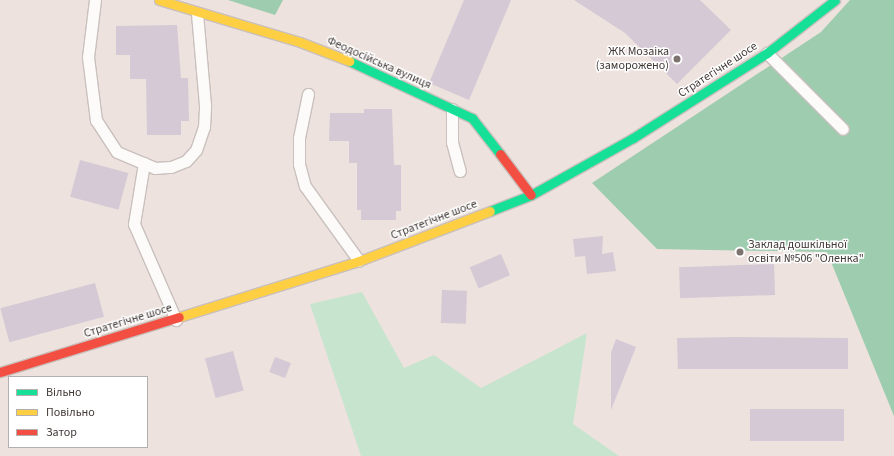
<!DOCTYPE html>
<meta charset="utf-8">
<style>
body{margin:0}
#map{position:relative;width:894px;height:456px;overflow:hidden;background:#ede2dd;font-family:"Source Sans 3",sans-serif}
div>[style]{position:absolute}
[style*='--x']{left:calc(var(--x)*1px);top:calc(var(--y)*1px);width:calc(var(--w)*1px);rotate:calc(var(--a)*1deg)}
.green>*{inset:0;background:#c7e5ce}
.forest>*{inset:0;background:#9eccaf}
.building>*{inset:0;background:#d5c9d5;transform-origin:0 0}
.roads{filter:drop-shadow(1px 0 #c9c0bd) drop-shadow(-1px 0 #c9c0bd) drop-shadow(0 1px #c9c0bd) drop-shadow(0 -1px #c9c0bd)}
.lane>*{height:11px;margin:-5.5px;padding:0 5.5px;transform-origin:5.5px;border-radius:5.5px;background:#fcfbfa}
.fast>*{height:9px;margin:-4.5px;padding:0 4.5px;transform-origin:4.5px;border-radius:4.5px;background:#16e098}
.slow>*{height:9px;margin:-4.5px;padding:0 4.5px;transform-origin:4.5px;border-radius:4.5px;background:#ffcf43}
.jam>*{height:9px;margin:-4.5px;padding:0 4.5px;transform-origin:4.5px;border-radius:4.5px;background:#f24e42}
.dots>*{width:11px;height:11px;translate:-50% -50%;box-sizing:border-box;border:2px solid #fff;border-radius:50%}
span{translate:-50% -50%;white-space:nowrap;text-align:center;line-height:1.15;-webkit-text-stroke:3px #fff;paint-order:stroke}
.poi-label{font-size:12px;color:#413936}
.right{translate:-100% -50%;text-align:right}
.left{translate:0 -50%;text-align:left}
.street-label{font-size:12px;color:#413936}
.legend{position:absolute;left:8px;top:376px;width:140px;height:72px;box-sizing:border-box;background:#fff;border:1px solid #b3b0af;margin:0;padding:5px 7px;list-style:none;font-size:12px;color:#413936}
.legend li{display:flex;align-items:center;gap:8px;height:20px}
.legend b{width:20px;border:1px solid #b3b0af}
</style>
<div id="map">
<div class="green">
<div style="clip-path:polygon(362px 292px,404px 368px,434px 355px,481px 388px,587px 333px,573px 424px,619px 456px,361px 456px,310px 304px)"></div>
</div>
<div class="forest">
<div style="clip-path:polygon(228px 0,283px 0,275px 15px)"></div>
<div style="clip-path:polygon(850px 0,894px 0,894px 416px,827px 252px,657px 249px,592px 183px,821px 32px)"></div>
</div>
<div class="building">
<div style="clip-path:polygon(464px 0,511px 0,469px 100px,429px 83px)"></div>
<div style="clip-path:polygon(574px 0,700px 0,731px 30px,677px 84px,625px 33px)"></div>
<div style="clip-path:polygon(177px 25px,181px 78px,188px 78px,189px 121px,181px 121px,181px 135px,147px 135px,146px 79px,130px 79px,130px 55px,116px 55px,116px 26px)"></div>
<div style="clip-path:polygon(364px 109px,392px 109px,394px 165px,401px 165px,401px 211px,396px 211px,396px 220px,361px 220px,361px 210px,357px 210px,357px 163px,349px 163px,349px 141px,329px 141px,330px 113px,364px 113px)"></div>
<div style="left:80px;top:160px;width:50px;height:38px;rotate:15deg"></div>
<div style="clip-path:polygon(603px 236px,602px 254px,613px 252px,616px 271px,587px 274px,585px 256px,575px 257px,573px 239px)"></div>
<div style="left:501px;top:254px;width:23px;height:34px;rotate:67deg"></div>
<div style="left:774px;top:264px;width:31px;height:95px;rotate:88deg"></div>
<div style="left:95px;top:283px;width:35px;height:98px;rotate:75deg"></div>
<div style="left:442px;top:290px;width:25px;height:33px;rotate:2deg"></div>
<div style="clip-path:polygon(736px 337px,848px 338px,848px 369px,678px 369px,677px 338px)"></div>
<div style="clip-path:polygon(616px 339px,636px 347px,611px 410px,611px 353px)"></div>
<div style="left:233px;top:351px;width:41px;height:29px;rotate:75deg"></div>
<div style="left:275px;top:357px;width:17px;height:16px;rotate:21deg"></div>
<div style="left:844px;top:409px;width:32px;height:94px;rotate:90deg"></div>
</div>
<div class="roads">
<div class="lane">
<div style="--x:95;--y:0;--w:57;--a:97"></div>
<div style="--x:88;--y:57;--w:64;--a:82.8"></div>
<div style="--x:96;--y:120;--w:38;--a:57"></div>
<div style="--x:117;--y:152;--w:41;--a:22.8"></div>
<div style="--x:155;--y:168;--w:16;--a:-4"></div>
<div style="--x:171;--y:167;--w:16;--a:-22"></div>
<div style="--x:186;--y:161;--w:15;--a:-48"></div>
<div style="--x:196;--y:150;--w:24;--a:-71"></div>
<div style="--x:204;--y:127;--w:22;--a:-87"></div>
<div style="--x:205;--y:105;--w:92;--a:-95"></div>
<div style="--x:767;--y:53;--w:107;--a:45"></div>
<div style="--x:308;--y:94;--w:45;--a:101.6"></div>
<div style="--x:299;--y:138;--w:26;--a:90"></div>
<div style="--x:299;--y:164;--w:23;--a:75"></div>
<div style="--x:305;--y:186;--w:92;--a:54.2"></div>
<div style="--x:452;--y:109;--w:33;--a:90"></div>
<div style="--x:452;--y:142;--w:30;--a:75"></div>
<div style="--x:144;--y:163;--w:62;--a:99.3"></div>
<div style="--x:134;--y:224;--w:105;--a:66.4"></div>
</div>
<div class="fast">
<div style="--x:349;--y:61;--w:136;--a:24.9"></div>
<div style="--x:472;--y:118;--w:46;--a:52.1"></div>
<div style="--x:490;--y:211;--w:44;--a:-21.3"></div>
<div style="--x:531;--y:195;--w:117;--a:-29.2"></div>
<div style="--x:633;--y:138;--w:159;--a:-32.4"></div>
<div style="--x:767;--y:53;--w:86;--a:-37.9"></div>
</div>
<div class="slow">
<div style="--x:159;--y:0;--w:147;--a:16.6"></div>
<div style="--x:300;--y:42;--w:53;--a:21.2"></div>
<div style="--x:179;--y:317;--w:189;--a:-17.3"></div>
<div style="--x:359;--y:261;--w:140;--a:-20.9"></div>
</div>
<div class="jam">
<div style="--x:500;--y:154;--w:51;--a:52.9"></div>
<div style="--x:0;--y:372;--w:187;--a:-17.1"></div>
</div>
</div>
<div class="dots">
<div style="left:677px;top:59px;background:#7d7470"></div>
<div style="left:740px;top:252px;background:#7d7470"></div>
</div>
<div class="poi-label">
<span class="right" style="left:669px;top:59px">ЖК Мозаіка<br>(заморожено)</span>
<span class="left" style="left:748px;top:252px">Заклад дошкільної<br>освіти №506 "Оленка"</span>
</div>
<div class="street-label">
<span style="left:379px;top:63px;rotate:24deg">Феодосійська вулиця</span>
<span style="left:718px;top:70px;rotate:-33deg">Стратегічне шосе</span>
<span style="left:434px;top:220px;rotate:-21deg">Стратегічне шосе</span>
<span style="left:128px;top:321px;rotate:-17deg">Стратегічне шосе</span>
</div>
<ul class="legend">
<li><b style="height:5px;background:#16e098"></b>Вільно</li>
<li><b style="height:5px;background:#ffcf43"></b>Повільно</li>
<li><b style="height:5px;background:#f24e42"></b>Затор</li>
</ul>
</div>
